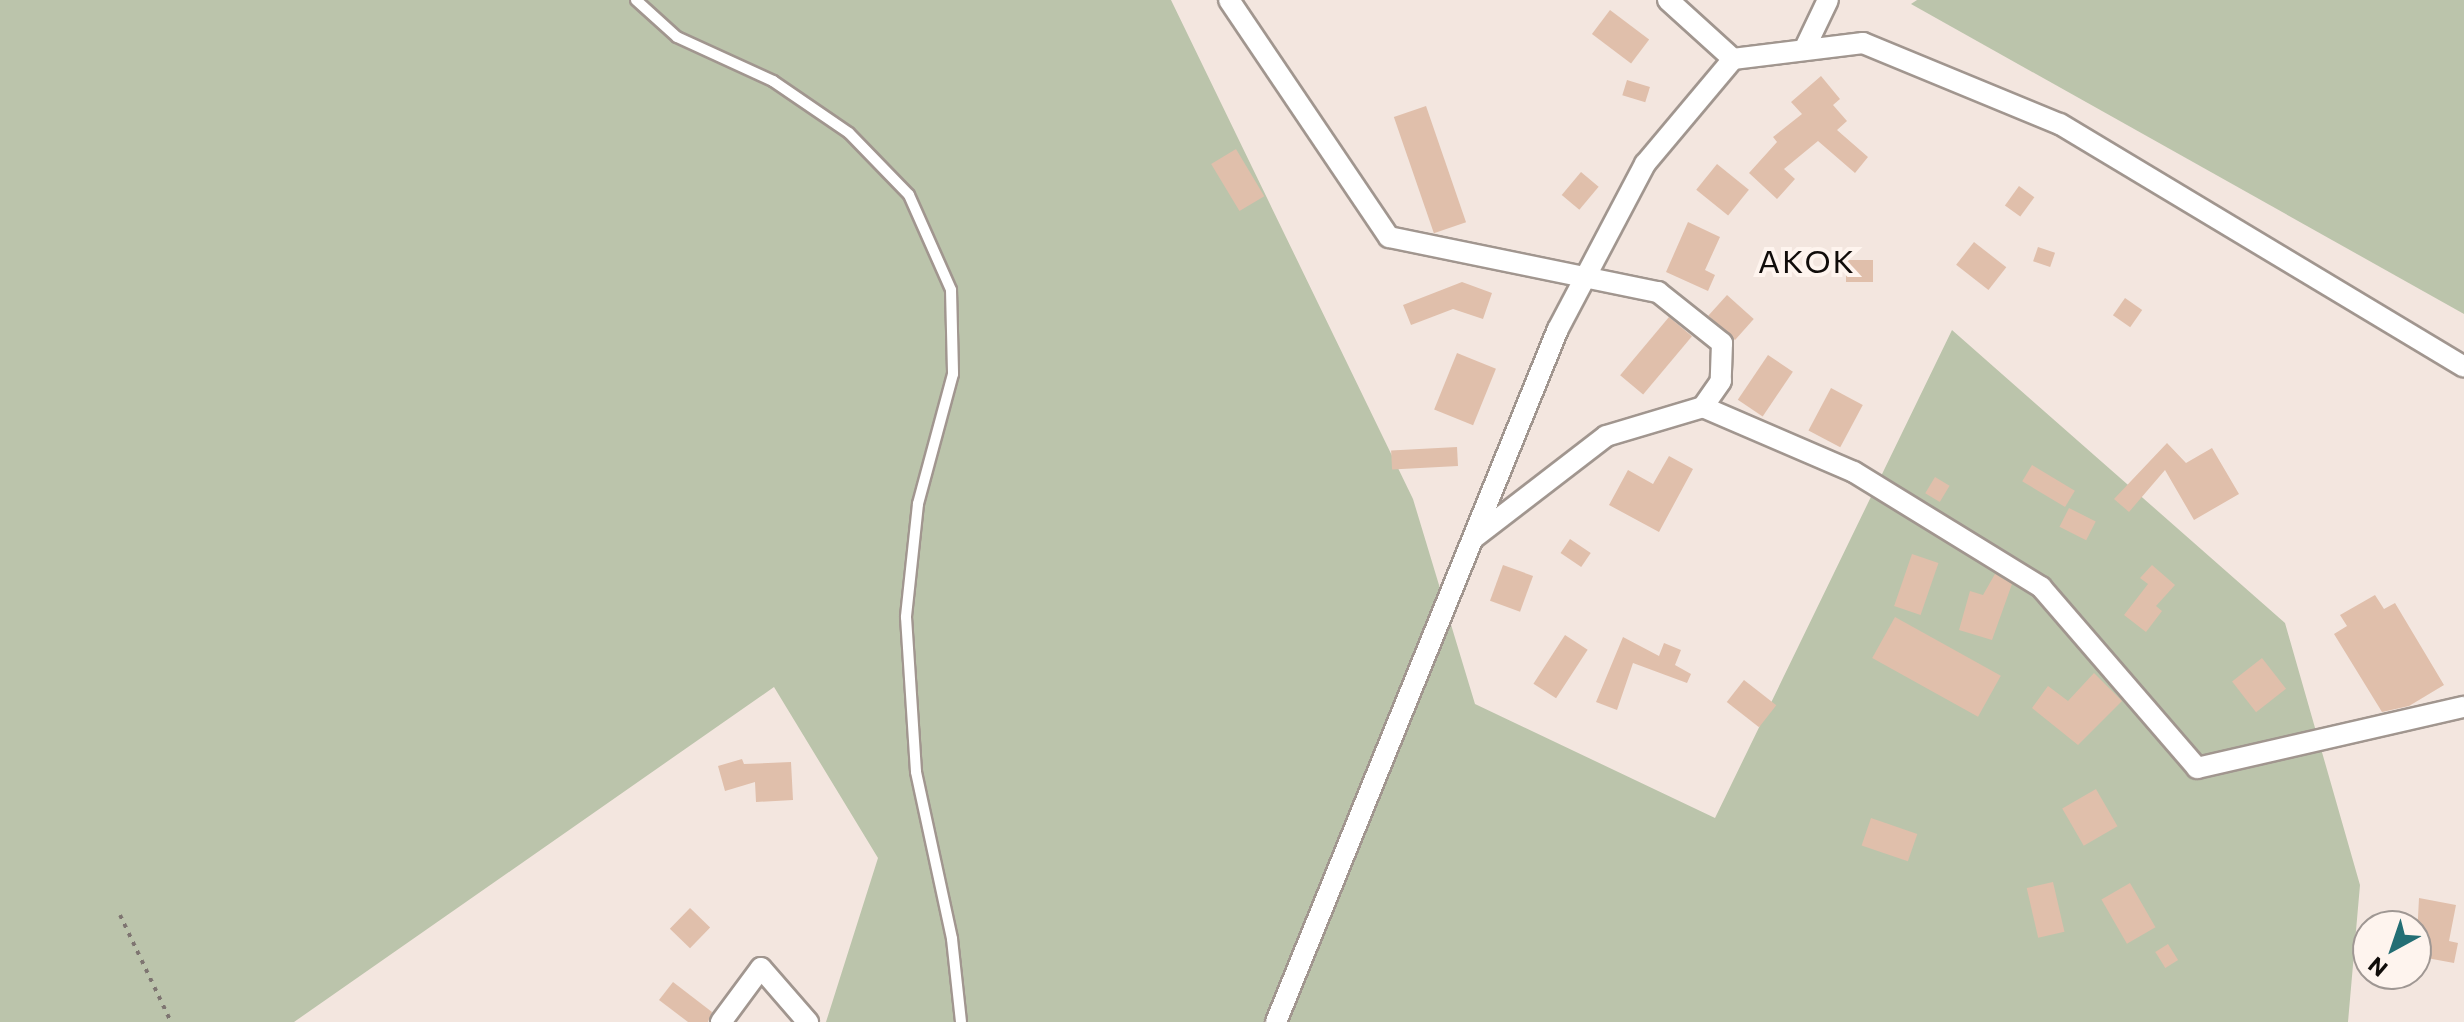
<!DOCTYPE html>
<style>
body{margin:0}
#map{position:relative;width:2464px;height:1022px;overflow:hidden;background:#f3e6df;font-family:Commissioner,sans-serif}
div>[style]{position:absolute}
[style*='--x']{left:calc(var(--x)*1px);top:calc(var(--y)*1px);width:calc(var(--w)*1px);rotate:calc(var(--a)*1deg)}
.green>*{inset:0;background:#bbc4ab}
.building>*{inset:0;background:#e0bfab;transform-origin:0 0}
.path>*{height:4px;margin-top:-2px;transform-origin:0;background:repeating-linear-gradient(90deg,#7e7571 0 4px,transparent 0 10px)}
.roads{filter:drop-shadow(2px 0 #a1968f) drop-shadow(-2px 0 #a1968f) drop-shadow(0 2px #a1968f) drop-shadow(0 -2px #a1968f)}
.service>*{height:10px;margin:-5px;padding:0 5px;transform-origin:5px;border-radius:5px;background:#fff}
.minor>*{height:20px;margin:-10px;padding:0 10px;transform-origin:10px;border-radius:10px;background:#fff}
span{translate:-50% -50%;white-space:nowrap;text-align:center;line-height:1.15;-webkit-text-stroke:8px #fef4ee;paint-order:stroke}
.quarter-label{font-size:32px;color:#100c0a;letter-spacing:2px}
.north{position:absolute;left:2352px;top:910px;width:80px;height:80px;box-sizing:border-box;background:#fef4ee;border:2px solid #9f9793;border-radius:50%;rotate:220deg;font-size:22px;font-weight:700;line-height:32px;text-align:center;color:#100c0a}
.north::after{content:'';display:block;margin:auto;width:28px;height:36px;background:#236e74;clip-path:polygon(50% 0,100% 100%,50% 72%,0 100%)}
</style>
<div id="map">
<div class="green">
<div style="clip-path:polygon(0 0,1171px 0,1413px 499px,1475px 704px,1715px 818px,1952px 330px,2285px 623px,2360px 885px,2348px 1022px,826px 1022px,878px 858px,774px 687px,294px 1022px,0 1022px)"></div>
<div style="clip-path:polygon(1917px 0,2464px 0,2464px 314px,1911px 4px)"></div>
</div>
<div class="building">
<div style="left:1610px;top:10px;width:49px;height:30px;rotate:37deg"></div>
<div style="clip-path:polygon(1821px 76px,1840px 99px,1833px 105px,1847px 121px,1837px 130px,1868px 157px,1855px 173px,1818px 141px,1784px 169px,1795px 179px,1777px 199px,1749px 173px,1777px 142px,1773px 137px,1802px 114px,1791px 102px)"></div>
<div style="left:1627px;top:80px;width:24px;height:16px;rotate:17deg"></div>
<div style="left:1426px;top:106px;width:123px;height:34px;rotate:71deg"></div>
<div style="left:1236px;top:149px;width:55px;height:29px;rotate:59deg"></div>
<div style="left:1717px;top:164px;width:41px;height:33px;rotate:39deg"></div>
<div style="left:1581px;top:172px;width:23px;height:30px;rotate:40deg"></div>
<div style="left:2019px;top:186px;width:19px;height:24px;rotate:36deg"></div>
<div style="clip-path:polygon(1688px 222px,1720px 237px,1705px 270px,1715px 275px,1708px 291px,1666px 272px)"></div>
<div style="left:1974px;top:242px;width:41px;height:29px;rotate:38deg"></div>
<div style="left:2038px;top:247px;width:18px;height:15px;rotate:19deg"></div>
<div style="left:1873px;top:260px;width:22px;height:27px;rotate:90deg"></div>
<div style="clip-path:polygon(1462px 282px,1492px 293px,1483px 319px,1453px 309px,1411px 325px,1403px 305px)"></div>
<div style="left:1727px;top:295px;width:36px;height:28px;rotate:42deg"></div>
<div style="left:2125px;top:298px;width:21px;height:21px;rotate:35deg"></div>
<div style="left:1669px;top:317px;width:30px;height:76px;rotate:40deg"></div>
<div style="left:1457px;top:353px;width:42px;height:61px;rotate:22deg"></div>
<div style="left:1768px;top:355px;width:30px;height:54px;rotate:34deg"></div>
<div style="left:1831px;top:388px;width:36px;height:48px;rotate:28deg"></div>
<div style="clip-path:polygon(2167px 443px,2186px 463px,2212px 448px,2239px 494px,2194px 520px,2165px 470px,2129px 512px,2114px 499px)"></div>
<div style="left:1457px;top:447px;width:19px;height:66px;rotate:87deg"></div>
<div style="clip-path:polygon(1669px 456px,1693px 469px,1659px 532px,1609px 505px,1628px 470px,1653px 484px)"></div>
<div style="left:2032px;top:465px;width:50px;height:19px;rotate:31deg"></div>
<div style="left:1935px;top:477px;width:17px;height:19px;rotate:31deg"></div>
<div style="left:2069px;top:508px;width:30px;height:21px;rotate:27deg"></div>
<div style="left:1570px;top:539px;width:25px;height:17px;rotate:34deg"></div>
<div style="left:1912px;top:554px;width:28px;height:55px;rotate:19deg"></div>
<div style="left:1503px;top:565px;width:32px;height:38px;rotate:20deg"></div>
<div style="clip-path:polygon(2152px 565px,2175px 585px,2156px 606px,2162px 611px,2146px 632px,2124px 615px,2148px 584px,2140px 578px)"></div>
<div style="clip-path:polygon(1995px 574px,2012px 584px,1992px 640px,1959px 630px,1970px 591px,1983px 595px)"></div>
<div style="clip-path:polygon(2375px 595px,2384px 609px,2395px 603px,2444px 685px,2409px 706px,2382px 712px,2334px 634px,2347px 626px,2340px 615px)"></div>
<div style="left:1895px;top:617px;width:121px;height:47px;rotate:29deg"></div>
<div style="left:1565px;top:635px;width:27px;height:58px;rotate:33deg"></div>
<div style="clip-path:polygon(1623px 637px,1659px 656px,1664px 643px,1681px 650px,1675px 665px,1691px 674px,1687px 683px,1633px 663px,1617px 710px,1596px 702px)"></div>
<div style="left:2262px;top:658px;width:39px;height:38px;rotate:52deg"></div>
<div style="clip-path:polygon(2094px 673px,2122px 701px,2078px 745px,2032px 708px,2048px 686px,2068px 701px)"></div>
<div style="left:1744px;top:680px;width:41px;height:28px;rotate:38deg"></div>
<div style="clip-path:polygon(742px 759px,744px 764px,791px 762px,793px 800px,756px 802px,755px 782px,725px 791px,718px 766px)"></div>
<div style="left:2096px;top:789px;width:43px;height:39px;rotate:60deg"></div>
<div style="left:1871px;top:818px;width:49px;height:29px;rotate:19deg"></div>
<div style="left:2053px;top:882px;width:51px;height:27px;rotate:77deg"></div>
<div style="left:2130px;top:883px;width:51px;height:33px;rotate:60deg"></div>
<div style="clip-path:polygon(2419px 898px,2456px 905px,2449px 941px,2458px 943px,2454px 963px,2416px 956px)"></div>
<div style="left:690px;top:908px;width:28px;height:29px;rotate:44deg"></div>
<div style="left:2168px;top:944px;width:19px;height:15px;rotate:58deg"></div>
<div style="clip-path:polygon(673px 982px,712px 1012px,708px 1022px,688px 1022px,659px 1000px)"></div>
</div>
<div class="path">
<div style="--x:120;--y:915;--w:119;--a:64.5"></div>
</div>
<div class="roads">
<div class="service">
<div style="--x:636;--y:0;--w:55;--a:42.1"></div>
<div style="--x:677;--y:37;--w:106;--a:24.6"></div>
<div style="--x:773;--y:81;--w:92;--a:34.4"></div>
<div style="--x:849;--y:133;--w:86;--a:45.9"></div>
<div style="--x:909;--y:195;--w:104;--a:66.1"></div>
<div style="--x:951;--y:290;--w:84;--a:88.6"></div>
<div style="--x:953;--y:374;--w:135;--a:105.1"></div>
<div style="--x:918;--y:504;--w:114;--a:96.1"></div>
<div style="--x:906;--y:617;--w:155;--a:86.3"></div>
<div style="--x:916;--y:772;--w:171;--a:77.8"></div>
<div style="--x:952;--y:939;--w:83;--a:83.8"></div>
</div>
<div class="minor">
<div style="--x:1229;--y:0;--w:286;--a:56"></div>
<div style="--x:1389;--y:237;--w:275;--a:11.6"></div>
<div style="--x:1658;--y:292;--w:82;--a:38.6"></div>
<div style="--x:1722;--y:343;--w:38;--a:92"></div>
<div style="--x:1721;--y:381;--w:32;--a:125"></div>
<div style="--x:1668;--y:0;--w:88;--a:42.2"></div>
<div style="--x:1804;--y:50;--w:55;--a:-64.4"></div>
<div style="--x:1475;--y:537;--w:165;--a:-37.6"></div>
<div style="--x:1606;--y:436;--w:101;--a:-16.6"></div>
<div style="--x:1703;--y:407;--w:164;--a:23.3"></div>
<div style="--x:1854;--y:472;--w:220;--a:31.6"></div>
<div style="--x:2041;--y:587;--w:239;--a:49.2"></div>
<div style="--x:2197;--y:768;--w:274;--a:-12.9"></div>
<div style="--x:721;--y:1022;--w:67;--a:-53.5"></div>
<div style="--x:761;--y:968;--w:72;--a:49"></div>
<div style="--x:1276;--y:1022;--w:748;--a:-67.86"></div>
<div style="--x:1558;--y:329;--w:187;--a:-62.2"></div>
<div style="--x:1645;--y:164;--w:137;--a:-50"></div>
<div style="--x:1733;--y:59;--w:131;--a:-7"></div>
<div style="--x:1863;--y:43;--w:213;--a:22.4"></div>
<div style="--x:2060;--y:124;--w:471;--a:31"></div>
</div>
</div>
<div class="quarter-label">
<span style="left:1807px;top:260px">AKOK</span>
</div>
<div class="north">N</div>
</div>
